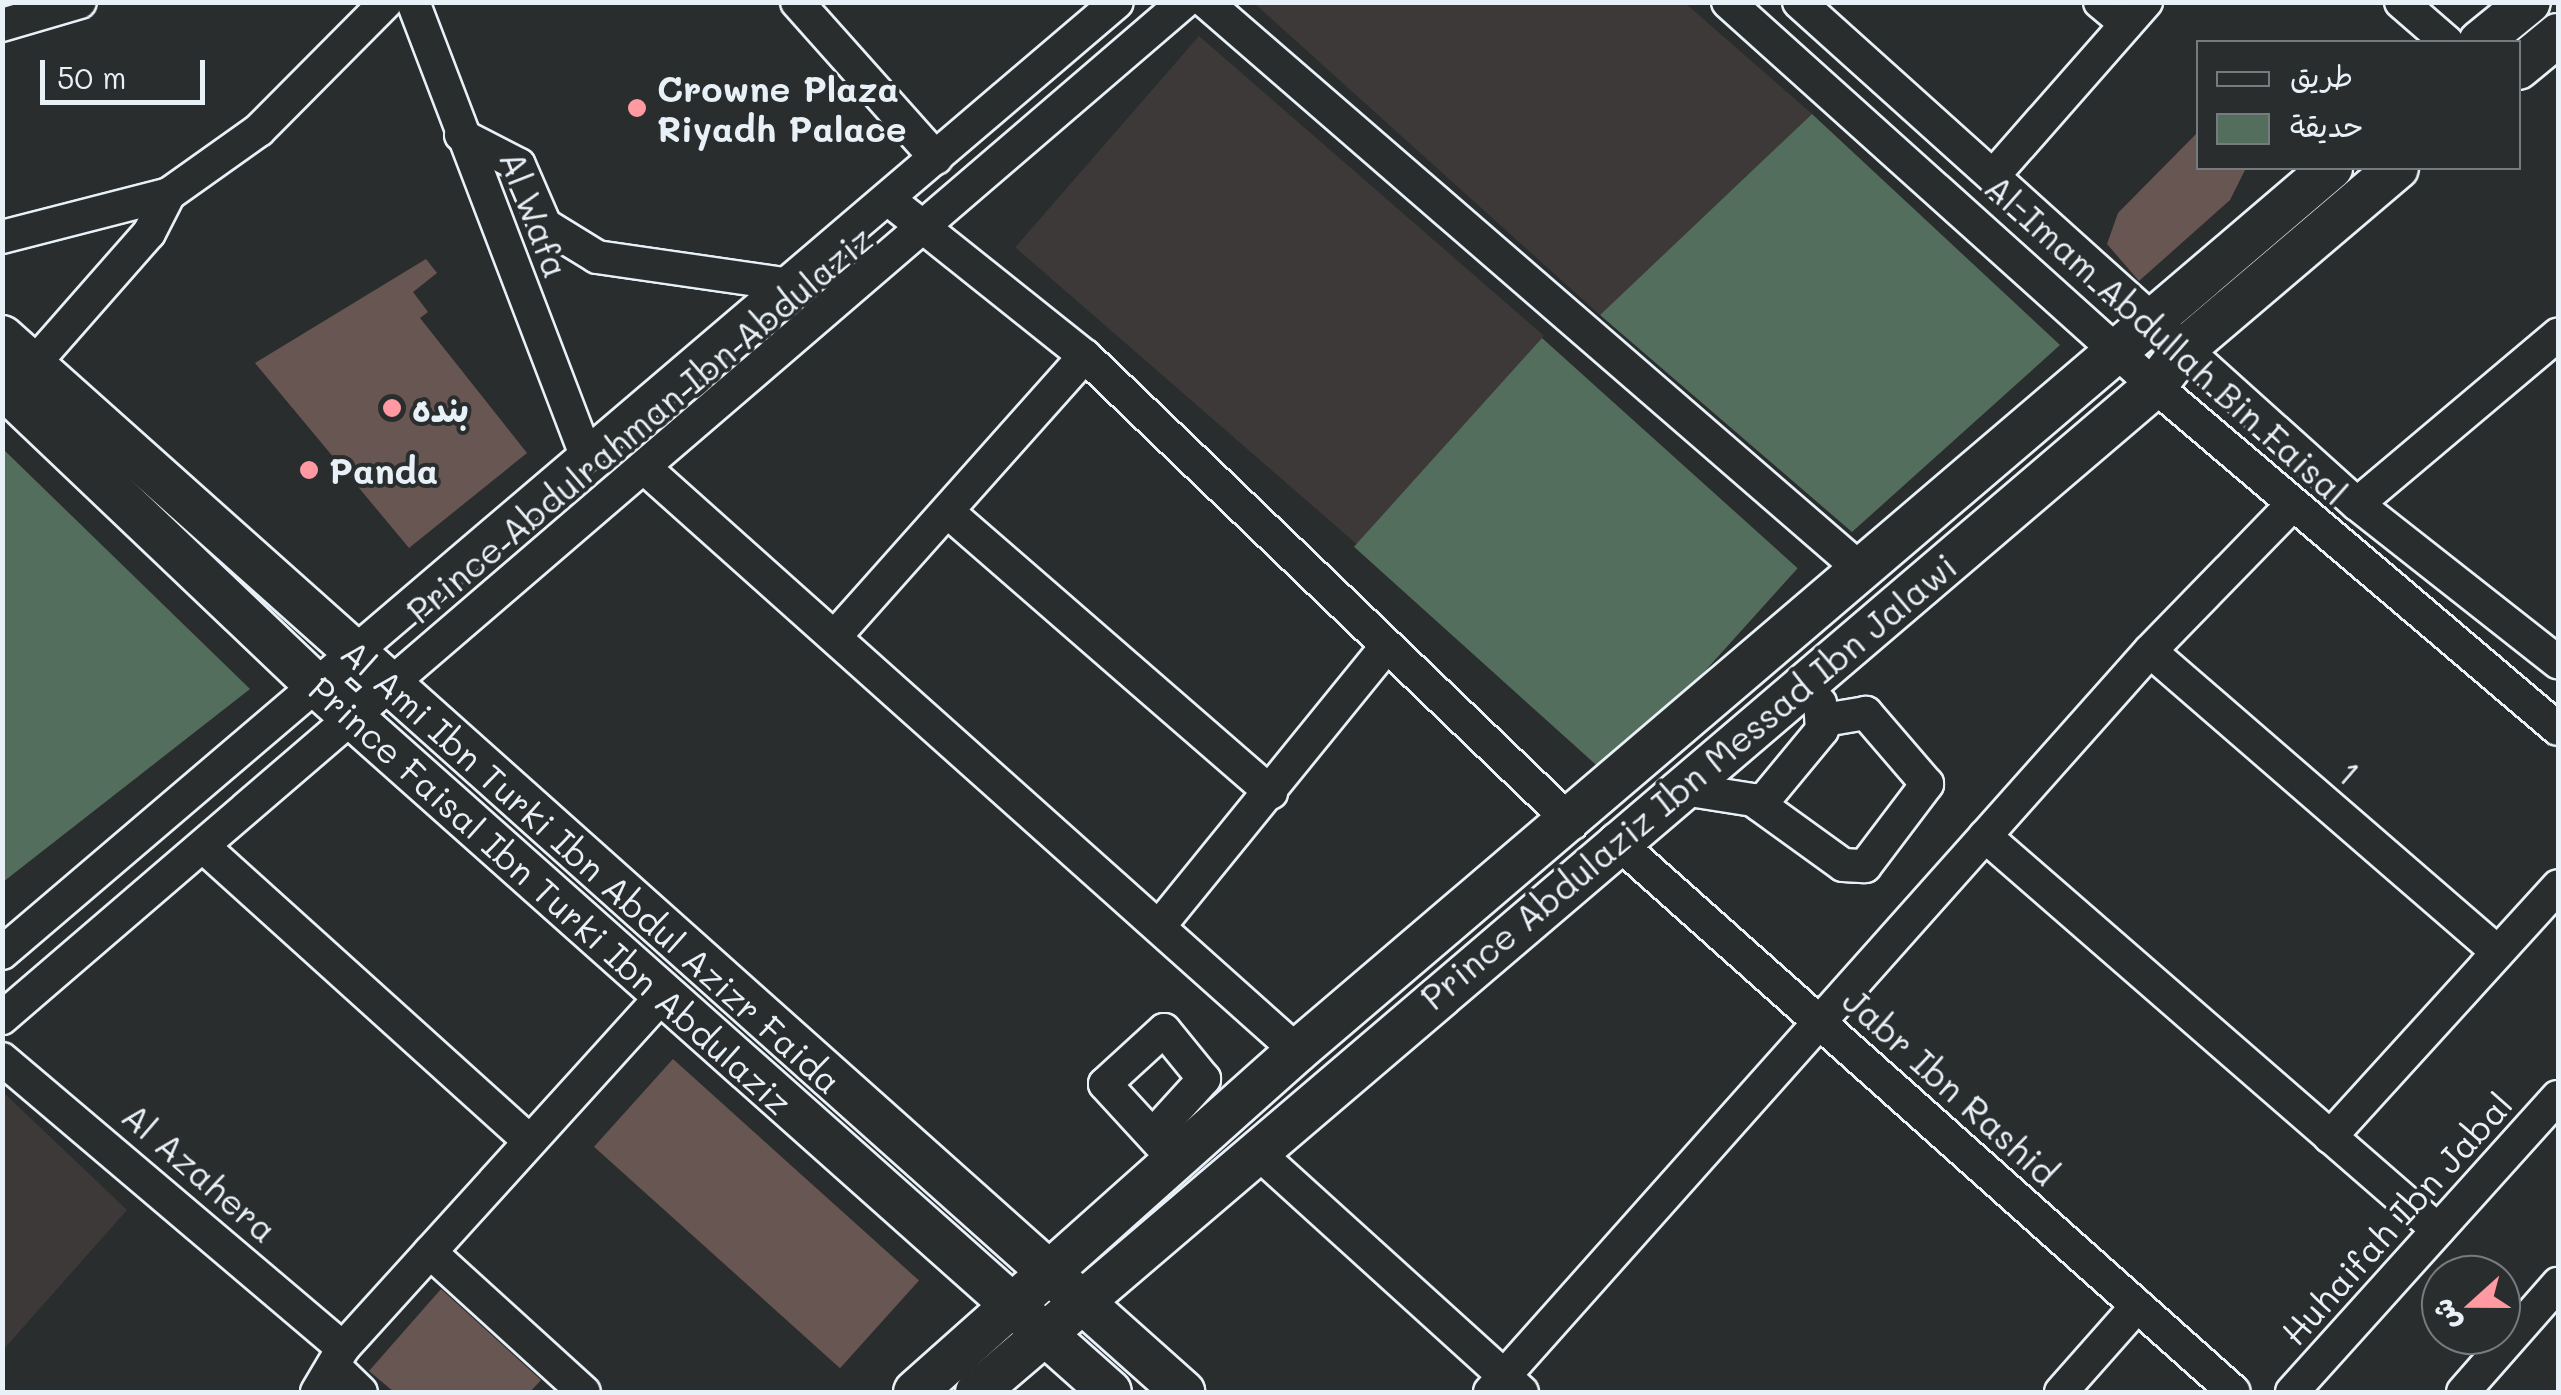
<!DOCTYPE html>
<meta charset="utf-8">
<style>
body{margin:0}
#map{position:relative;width:2561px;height:1395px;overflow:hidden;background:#2a2d2e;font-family:Mali,"Playpen Sans Arabic",sans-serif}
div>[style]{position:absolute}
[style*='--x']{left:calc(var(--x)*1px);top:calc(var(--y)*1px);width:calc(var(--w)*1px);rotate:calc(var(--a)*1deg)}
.built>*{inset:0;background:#3d3939;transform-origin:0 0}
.green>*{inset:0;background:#546e5d;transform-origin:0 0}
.building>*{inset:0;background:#685653;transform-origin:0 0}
.roads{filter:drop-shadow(2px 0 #e8f1f8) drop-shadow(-2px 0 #e8f1f8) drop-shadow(0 2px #e8f1f8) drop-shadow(0 -2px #e8f1f8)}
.minor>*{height:32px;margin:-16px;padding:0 16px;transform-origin:16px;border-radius:16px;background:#2a2d2e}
.major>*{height:42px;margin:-21px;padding:0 21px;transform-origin:21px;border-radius:21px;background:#2a2d2e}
.dots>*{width:28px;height:28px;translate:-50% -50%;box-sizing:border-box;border:5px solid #2a2d2e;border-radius:50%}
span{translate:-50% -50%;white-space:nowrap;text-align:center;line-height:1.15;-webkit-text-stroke:8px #2a2d2e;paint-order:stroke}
.poi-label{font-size:35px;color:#e8f1f8;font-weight:700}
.left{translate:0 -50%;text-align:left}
.street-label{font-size:35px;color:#e8f1f8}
.frame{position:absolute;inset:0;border:5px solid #e8f1f8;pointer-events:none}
.legend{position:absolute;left:2196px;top:40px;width:325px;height:130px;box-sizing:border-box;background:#2a2d2e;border:2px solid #767b7f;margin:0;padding:12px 18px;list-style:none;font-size:30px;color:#e8f1f8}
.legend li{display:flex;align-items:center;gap:20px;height:50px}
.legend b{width:50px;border:2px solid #767b7f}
.north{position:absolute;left:2421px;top:1255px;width:100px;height:100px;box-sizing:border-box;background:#2a2d2e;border:2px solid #767b7f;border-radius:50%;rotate:249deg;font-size:28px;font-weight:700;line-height:40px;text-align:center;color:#e8f1f8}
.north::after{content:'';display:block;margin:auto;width:35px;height:45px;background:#ff9aa2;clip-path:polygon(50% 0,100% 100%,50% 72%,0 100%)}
.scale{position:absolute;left:40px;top:60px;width:165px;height:45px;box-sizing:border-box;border:5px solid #e8f1f8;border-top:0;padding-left:12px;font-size:30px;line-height:35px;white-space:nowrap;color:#e8f1f8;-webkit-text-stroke:8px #2a2d2e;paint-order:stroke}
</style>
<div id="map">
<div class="built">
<div style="clip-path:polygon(1254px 3px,1685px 3px,1812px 114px,1600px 315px)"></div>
<div style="left:1199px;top:36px;width:457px;height:280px;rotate:41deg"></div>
<div style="clip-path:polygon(3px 1092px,127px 1210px,3px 1350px)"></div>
</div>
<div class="green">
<div style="clip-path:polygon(1812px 114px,2060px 345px,1852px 532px,1600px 315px)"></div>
<div style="left:1542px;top:338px;width:344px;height:281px;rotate:42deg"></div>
<div style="clip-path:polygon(3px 449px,250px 689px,3px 882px,2px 882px)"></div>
</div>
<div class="building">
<div style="clip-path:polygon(2198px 132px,2198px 168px,2246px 168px,2230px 200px,2139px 281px,2107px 244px,2118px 213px)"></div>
<div style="clip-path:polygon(426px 259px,437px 273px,413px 292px,428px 312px,420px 318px,527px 453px,409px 548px,255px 363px)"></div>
<div style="left:673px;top:1059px;width:331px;height:118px;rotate:42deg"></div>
<div style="clip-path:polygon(441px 1289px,541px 1380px,530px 1392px,394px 1392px,369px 1371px)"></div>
</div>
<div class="roads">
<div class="minor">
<div style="--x:413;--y:2;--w:484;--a:69.1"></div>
<div style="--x:797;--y:2;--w:209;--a:48.3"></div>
<div style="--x:1206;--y:2;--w:864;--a:40.92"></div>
<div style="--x:1728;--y:2;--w:574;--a:41.96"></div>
<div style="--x:2155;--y:386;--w:529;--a:40.4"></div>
<div style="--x:1799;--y:2;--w:751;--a:41.98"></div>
<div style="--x:2357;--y:504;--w:256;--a:38.2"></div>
<div style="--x:2100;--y:2;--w:34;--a:40"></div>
<div style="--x:2401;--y:2;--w:61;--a:41"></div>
<div style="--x:2;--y:25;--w:81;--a:-16.4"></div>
<div style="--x:461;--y:135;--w:65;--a:27.3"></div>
<div style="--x:519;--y:165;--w:65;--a:66.6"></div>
<div style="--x:545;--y:225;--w:61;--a:31.6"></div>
<div style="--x:597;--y:257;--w:189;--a:8.2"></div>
<div style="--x:1993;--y:176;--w:232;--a:-48.7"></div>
<div style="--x:888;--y:199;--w:252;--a:38.6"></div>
<div style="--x:1085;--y:356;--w:675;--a:43.8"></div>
<div style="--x:2;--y:237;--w:172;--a:-14.4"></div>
<div style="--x:32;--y:366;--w:177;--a:-48.7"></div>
<div style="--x:149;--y:233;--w:44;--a:-62.9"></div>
<div style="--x:169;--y:194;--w:110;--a:-35.4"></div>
<div style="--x:259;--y:130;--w:180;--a:-45.2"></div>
<div style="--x:647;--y:470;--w:872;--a:41.79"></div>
<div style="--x:2357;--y:504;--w:263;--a:-40.1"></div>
<div style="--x:948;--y:512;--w:428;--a:41"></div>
<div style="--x:838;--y:633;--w:371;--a:-48.3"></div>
<div style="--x:2150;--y:651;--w:460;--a:40.9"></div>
<div style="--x:1677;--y:788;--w:77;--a:9"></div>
<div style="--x:1753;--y:800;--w:111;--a:35.8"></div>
<div style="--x:1843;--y:865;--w:22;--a:3"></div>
<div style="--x:1865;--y:866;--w:103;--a:-52.9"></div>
<div style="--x:1927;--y:784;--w:94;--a:-130.7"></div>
<div style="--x:1866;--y:713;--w:43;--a:170.5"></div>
<div style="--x:1760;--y:805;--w:97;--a:-50.4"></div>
<div style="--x:1822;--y:730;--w:27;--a:-94"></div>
<div style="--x:1985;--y:836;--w:600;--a:41.02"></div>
<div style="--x:1615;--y:840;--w:829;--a:41.73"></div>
<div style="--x:205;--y:848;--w:437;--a:42.1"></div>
<div style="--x:1161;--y:924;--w:357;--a:-50.9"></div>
<div style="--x:2;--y:953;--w:1465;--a:-40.46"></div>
<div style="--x:2;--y:1018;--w:1559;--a:-40.68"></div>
<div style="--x:2;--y:1059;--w:447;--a:40.3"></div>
<div style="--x:1153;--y:1135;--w:76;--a:-47.7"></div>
<div style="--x:1204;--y:1079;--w:63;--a:-129.2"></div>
<div style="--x:1164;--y:1030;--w:80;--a:137.5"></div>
<div style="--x:1105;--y:1084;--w:103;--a:47.4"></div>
<div style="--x:2330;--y:1137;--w:339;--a:-47.7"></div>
<div style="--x:1256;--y:1151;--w:359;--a:42.2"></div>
<div style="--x:430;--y:1252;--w:208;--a:42.3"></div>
<div style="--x:337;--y:1369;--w:33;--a:44"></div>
<div style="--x:317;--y:1392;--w:51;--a:-59.4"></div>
<div style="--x:343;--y:1348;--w:474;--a:-47.8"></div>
<div style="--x:1490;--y:1392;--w:992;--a:-48.31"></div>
<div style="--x:2150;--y:651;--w:204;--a:-45.8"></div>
<div style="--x:2061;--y:1392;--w:115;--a:-48.5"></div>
<div style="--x:2292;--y:1392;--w:397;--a:-48"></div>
<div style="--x:2463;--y:1392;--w:144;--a:-48.7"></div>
</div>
<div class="major">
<div style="--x:2480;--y:42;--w:63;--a:-39.2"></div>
<div style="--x:2518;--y:68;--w:52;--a:-39.5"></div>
<div style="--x:2;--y:337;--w:1584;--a:41.77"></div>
<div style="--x:2;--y:386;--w:436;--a:43.6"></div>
<div style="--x:318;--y:687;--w:1060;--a:41.67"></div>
<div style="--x:915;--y:1392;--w:512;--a:-41.75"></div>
<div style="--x:1297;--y:1051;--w:1360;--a:-40.5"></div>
<div style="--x:977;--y:1392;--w:1549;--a:-40.5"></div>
<div style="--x:2155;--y:386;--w:46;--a:-52.1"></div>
<div style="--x:2183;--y:350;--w:281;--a:-40.4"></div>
</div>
</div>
<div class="dots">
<div style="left:637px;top:108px;background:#ff9aa2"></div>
<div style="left:392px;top:408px;background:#ff9aa2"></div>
<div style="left:309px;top:470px;background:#ff9aa2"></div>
</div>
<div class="poi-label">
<span class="left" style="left:657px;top:108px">Crowne Plaza<br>Riyadh Palace</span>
<span class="left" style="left:412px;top:408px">بنده</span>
<span class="left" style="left:329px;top:470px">Panda</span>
</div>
<div class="street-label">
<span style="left:535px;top:214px;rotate:69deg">Al Wafa</span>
<span style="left:2167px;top:339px;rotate:42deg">Al-Imam Abdullah Bin Faisal</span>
<span style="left:639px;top:424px;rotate:-40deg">Prince Abdulrahman Ibn Abdulaziz</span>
<span style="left:2350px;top:772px;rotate:41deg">1</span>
<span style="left:1688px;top:781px;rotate:-40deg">Prince Abdulaziz Ibn Messad Ibn Jalawi</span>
<span style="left:592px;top:866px;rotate:42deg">Al Ami Ibn Turki Ibn Abdul Azizr Faida</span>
<span style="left:551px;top:895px;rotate:42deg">Prince Faisal Ibn Turki Ibn Abdulaziz</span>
<span style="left:1951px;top:1086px;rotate:42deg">Jabr Ibn Rashid</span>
<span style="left:200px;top:1172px;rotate:41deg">Al Azahera</span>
<span style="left:2396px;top:1218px;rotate:-48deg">Huhaifah Ibn Jabal</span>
</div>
<div class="frame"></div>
<ul class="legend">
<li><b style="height:12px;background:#2a2d2e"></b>طريق</li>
<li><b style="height:28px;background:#546e5d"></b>حديقة</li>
</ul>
<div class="north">ش</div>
<div class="scale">50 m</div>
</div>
